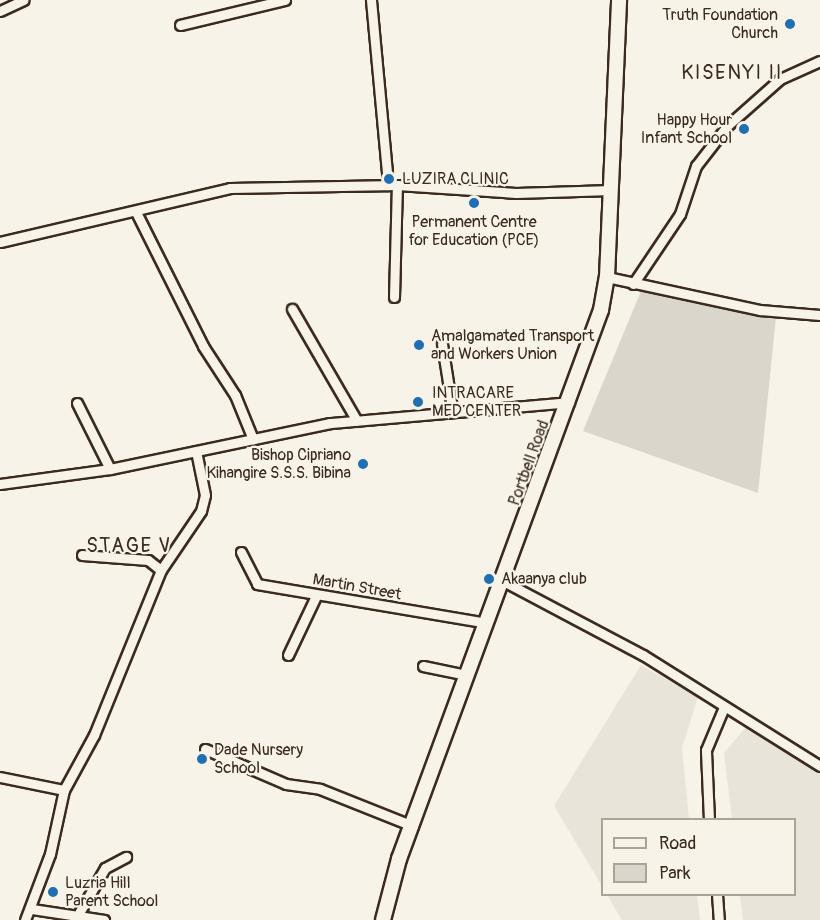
<!DOCTYPE html>
<style>
body{margin:0}
#map{position:relative;width:820px;height:920px;overflow:hidden;background:#f7f3e8;font-family:Pangolin,sans-serif}
div>[style]{position:absolute}
[style*='--x']{left:calc(var(--x)*1px);top:calc(var(--y)*1px);width:calc(var(--w)*1px);rotate:calc(var(--a)*1deg)}
.built>*{inset:0;background:#e9e4d9}
.green>*{inset:0;background:#dbd6cb}
.roads{filter:drop-shadow(2px 0 #3b2a1e) drop-shadow(-2px 0 #3b2a1e) drop-shadow(0 2px #3b2a1e) drop-shadow(0 -2px #3b2a1e)}
.street>*{height:9px;margin:-4.5px;padding:0 4.5px;transform-origin:4.5px;border-radius:4.5px;background:#f7f3e8}
.secondary>*{height:14px;margin:-7px;padding:0 7px;transform-origin:7px;border-radius:7px;background:#f7f3e8}
.dots>*{width:16px;height:16px;translate:-50% -50%;box-sizing:border-box;border:3px solid #f7f3e8;border-radius:50%}
span{translate:-50% -50%;white-space:nowrap;text-align:center;line-height:1.15;-webkit-text-stroke:4.5px #f7f3e8;paint-order:stroke}
.poi-label{font-size:16px;color:#3b2a1e}
.right{translate:-100% -50%;text-align:right}
.left{translate:0 -50%;text-align:left}
.street-label{font-size:16px;color:#3b2a1e}
.quarter-label{font-size:20px;color:#3b2a1e;letter-spacing:1.5px}
.legend{position:absolute;left:601px;top:818px;width:195px;height:78px;box-sizing:border-box;background:#f7f3e8;border:2px solid #aca397;margin:0;padding:8px 10px;list-style:none;font-size:18px;color:#3b2a1e}
.legend li{display:flex;align-items:center;gap:12px;height:30px}
.legend b{width:30px;border:2px solid #aca397}
</style>
<div id="map">
<div class="built">
<div style="clip-path:polygon(641px 665px,698px 697px,682px 748px,689px 819px,602px 820px,602px 886px,554px 806px)"></div>
<div style="clip-path:polygon(746px 727px,820px 772px,820px 920px,743px 920px,740px 895px,794px 894px,794px 820px,732px 819px,724px 753px)"></div>
<div style="clip-path:polygon(607px 895px,697px 895px,700px 920px,622px 920px)"></div>
</div>
<div class="green">
<div style="clip-path:polygon(641px 291px,776px 317px,758px 493px,583px 431px)"></div>
</div>
<div class="roads">
<div class="street">
<div style="--x:371;--y:0;--w:186;--a:84.7"></div>
<div style="--x:0;--y:11;--w:26;--a:-25"></div>
<div style="--x:180;--y:25;--w:108;--a:-13.4"></div>
<div style="--x:137;--y:214;--w:148;--a:63.4"></div>
<div style="--x:203;--y:346;--w:59;--a:56.9"></div>
<div style="--x:235;--y:395;--w:48;--a:67.8"></div>
<div style="--x:0;--y:242;--w:236;--a:-13.2"></div>
<div style="--x:230;--y:188;--w:167;--a:-1"></div>
<div style="--x:397;--y:185;--w:119;--a:3.8"></div>
<div style="--x:516;--y:193;--w:95;--a:-1.8"></div>
<div style="--x:607;--y:277;--w:157;--a:12.2"></div>
<div style="--x:760;--y:310;--w:60;--a:4.8"></div>
<div style="--x:633;--y:284;--w:84;--a:-56.1"></div>
<div style="--x:680;--y:214;--w:51;--a:-71.6"></div>
<div style="--x:696;--y:166;--w:51;--a:-52.2"></div>
<div style="--x:727;--y:126;--w:71;--a:-41.6"></div>
<div style="--x:780;--y:79;--w:44;--a:-24.2"></div>
<div style="--x:394;--y:297;--w:112;--a:-88.5"></div>
<div style="--x:292;--y:309;--w:129;--a:59.9"></div>
<div style="--x:442;--y:344;--w:65;--a:81.1"></div>
<div style="--x:77;--y:403;--w:74;--a:63.4"></div>
<div style="--x:0;--y:484;--w:111;--a:-7.8"></div>
<div style="--x:110;--y:469;--w:225;--a:-11.8"></div>
<div style="--x:330;--y:423;--w:240;--a:-5"></div>
<div style="--x:241;--y:552;--w:36;--a:63"></div>
<div style="--x:257;--y:584;--w:233;--a:9.6"></div>
<div style="--x:82;--y:555;--w:66;--a:4.3"></div>
<div style="--x:148;--y:560;--w:16;--a:38"></div>
<div style="--x:503;--y:581;--w:158;--a:27.9"></div>
<div style="--x:643;--y:655;--w:209;--a:32.1"></div>
<div style="--x:288;--y:655;--w:65;--a:-64.6"></div>
<div style="--x:423;--y:666;--w:45;--a:11.6"></div>
<div style="--x:205;--y:749;--w:88;--a:23.4"></div>
<div style="--x:286;--y:784;--w:34;--a:8"></div>
<div style="--x:320;--y:789;--w:100;--a:21.7"></div>
<div style="--x:0;--y:777;--w:65;--a:11.5"></div>
<div style="--x:709;--y:820;--w:70;--a:-92.5"></div>
<div style="--x:706;--y:750;--w:47;--a:-67.3"></div>
<div style="--x:717;--y:894;--w:26;--a:86"></div>
<div style="--x:32;--y:909;--w:73;--a:8.7"></div>
<div style="--x:79;--y:913;--w:52;--a:-60"></div>
<div style="--x:105;--y:868;--w:24;--a:-28"></div>
<div style="--x:25;--y:920;--w:71;--a:-69.3"></div>
<div style="--x:50;--y:854;--w:66;--a:-77.7"></div>
<div style="--x:64;--y:790;--w:63;--a:-61.4"></div>
<div style="--x:94;--y:735;--w:178;--a:-67.9"></div>
<div style="--x:161;--y:570;--w:71;--a:-55.9"></div>
<div style="--x:201;--y:511;--w:16;--a:-76"></div>
<div style="--x:205;--y:495;--w:45;--a:-101.6"></div>
</div>
<div class="secondary">
<div style="--x:383;--y:920;--w:63;--a:-75.3"></div>
<div style="--x:399;--y:859;--w:585;--a:-69.8"></div>
<div style="--x:601;--y:310;--w:34;--a:-80"></div>
<div style="--x:607;--y:277;--w:277;--a:-87.5"></div>
</div>
</div>
<div class="dots">
<div style="left:790px;top:24px;background:#1f6fb2"></div>
<div style="left:744px;top:129px;background:#1f6fb2"></div>
<div style="left:389px;top:179px;background:#1f6fb2"></div>
<div style="left:474px;top:203px;background:#1f6fb2"></div>
<div style="left:419px;top:345px;background:#1f6fb2"></div>
<div style="left:418px;top:402px;background:#1f6fb2"></div>
<div style="left:363px;top:464px;background:#1f6fb2"></div>
<div style="left:489px;top:579px;background:#1f6fb2"></div>
<div style="left:202px;top:759px;background:#1f6fb2"></div>
<div style="left:53px;top:892px;background:#1f6fb2"></div>
</div>
<div class="poi-label">
<span class="right" style="left:778px;top:24px">Truth Foundation<br>Church</span>
<span class="right" style="left:732px;top:129px">Happy Hour<br>Infant School</span>
<span class="left" style="left:402px;top:179px">LUZIRA CLINIC</span>
<span style="left:474px;top:231px">Permanent Centre<br>for Education (PCE)</span>
<span class="left" style="left:431px;top:345px">Amalgamated Transport<br>and Workers Union</span>
<span class="left" style="left:432px;top:402px">INTRACARE<br>MED CENTER</span>
<span class="right" style="left:351px;top:464px">Bishop Cipriano<br>Kihangire S.S.S. Bibina</span>
<span class="left" style="left:501px;top:579px">Akaanya club</span>
<span class="left" style="left:214px;top:759px">Dade Nursery<br>School</span>
<span class="left" style="left:65px;top:892px">Luzria Hill<br>Parent School</span>
</div>
<div class="street-label">
<span style="left:529px;top:463px;rotate:-70deg">Portbell Road</span>
<span style="left:357px;top:587px;rotate:10deg">Martin Street</span>
</div>
<div class="quarter-label">
<span style="left:732px;top:72px">KISENYI II</span>
<span style="left:129px;top:545px">STAGE V</span>
</div>
<ul class="legend">
<li><b style="height:8px;background:#f7f3e8"></b>Road</li>
<li><b style="height:16px;background:#dbd6cb"></b>Park</li>
</ul>
</div>
